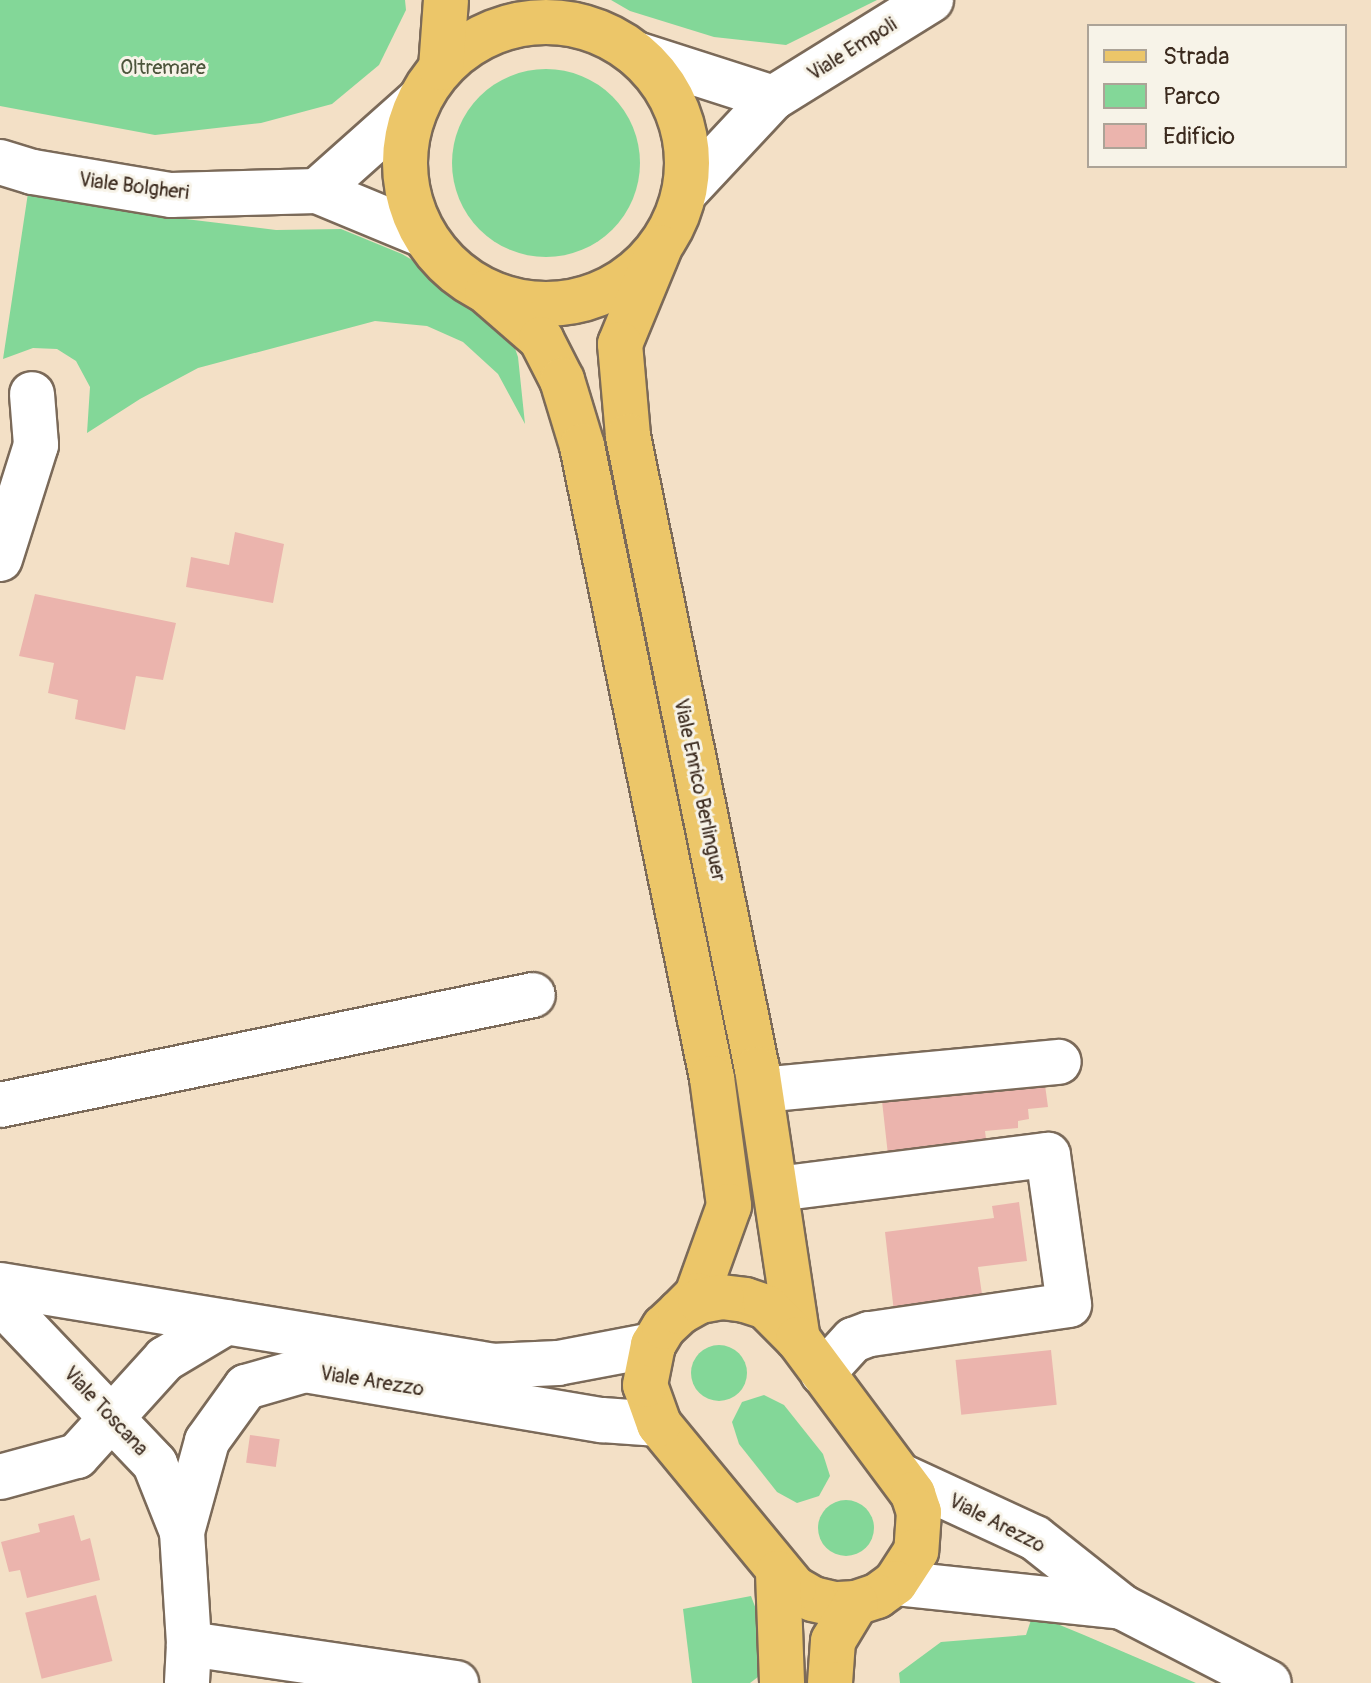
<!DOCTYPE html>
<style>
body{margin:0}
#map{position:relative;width:1371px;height:1683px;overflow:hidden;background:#f3e0c6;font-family:Pangolin,sans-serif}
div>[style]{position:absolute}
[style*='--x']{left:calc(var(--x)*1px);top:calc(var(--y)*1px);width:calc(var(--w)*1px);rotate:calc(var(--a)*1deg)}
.green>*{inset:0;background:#83d798}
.round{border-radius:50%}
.building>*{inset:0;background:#ebb4ad;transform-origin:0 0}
.roads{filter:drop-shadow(2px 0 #7b6a59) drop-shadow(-2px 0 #7b6a59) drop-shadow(0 2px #7b6a59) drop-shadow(0 -2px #7b6a59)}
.minor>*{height:44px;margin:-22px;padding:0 22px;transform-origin:22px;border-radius:22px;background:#fff}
.major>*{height:44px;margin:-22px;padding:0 22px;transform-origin:22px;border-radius:22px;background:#ecc669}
.major>.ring{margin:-22px;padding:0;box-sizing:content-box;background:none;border:44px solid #ecc669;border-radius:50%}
span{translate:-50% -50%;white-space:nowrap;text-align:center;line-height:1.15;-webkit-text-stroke:6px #f7f3e8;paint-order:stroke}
.street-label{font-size:20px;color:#3b2a1e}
.park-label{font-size:20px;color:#4d553c}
.legend{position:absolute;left:1087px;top:24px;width:260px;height:144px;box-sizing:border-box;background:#f7f3e8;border:2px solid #aca397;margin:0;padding:10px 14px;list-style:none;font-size:24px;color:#3b2a1e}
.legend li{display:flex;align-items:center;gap:16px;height:40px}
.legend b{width:40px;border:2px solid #aca397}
</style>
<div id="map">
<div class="green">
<div style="clip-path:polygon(0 0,405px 0,406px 10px,379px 65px,332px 104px,261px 123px,155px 135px,0 106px)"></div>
<div style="clip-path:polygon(611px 0,877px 0,786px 45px,714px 37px,630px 11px)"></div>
<div class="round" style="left:452px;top:69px;width:188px;height:188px"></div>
<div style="clip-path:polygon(28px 193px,169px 217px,276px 230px,341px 229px,402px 254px,484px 302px,510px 334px,518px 357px,525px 424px,498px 374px,463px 342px,427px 326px,375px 321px,198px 368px,140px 399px,87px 433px,90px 387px,76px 361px,57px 349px,33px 348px,3px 359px)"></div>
<div class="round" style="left:691px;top:1345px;width:56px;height:56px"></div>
<div style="clip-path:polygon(764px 1395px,784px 1405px,823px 1454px,830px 1476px,819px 1496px,797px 1503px,777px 1492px,739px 1444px,732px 1422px,742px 1402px)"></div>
<div class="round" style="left:818px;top:1500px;width:56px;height:56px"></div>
<div style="clip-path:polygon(751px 1596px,765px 1633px,767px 1658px,758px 1677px,750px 1683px,692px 1683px,683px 1609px)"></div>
<div style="clip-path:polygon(1033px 1614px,1084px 1635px,1196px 1683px,900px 1683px,899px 1673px,941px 1642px,1026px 1635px)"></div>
</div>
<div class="building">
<div style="clip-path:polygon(235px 532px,284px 544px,273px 603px,186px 587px,191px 557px,229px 565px)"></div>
<div style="clip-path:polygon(35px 594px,176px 623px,163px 680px,136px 676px,125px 730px,75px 719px,78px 700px,48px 693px,54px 663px,19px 656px)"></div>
<div style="clip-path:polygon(1030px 1083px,1031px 1087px,1045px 1085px,1048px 1107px,1028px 1109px,1029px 1119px,1018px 1121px,1018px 1128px,985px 1131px,987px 1147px,888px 1155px,882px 1101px)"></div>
<div style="clip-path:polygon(1019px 1202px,1027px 1261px,978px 1267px,984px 1308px,895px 1321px,885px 1232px,994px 1218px,992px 1206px)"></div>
<div style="left:1051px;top:1350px;width:55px;height:96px;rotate:84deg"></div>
<div style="left:250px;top:1435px;width:30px;height:28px;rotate:8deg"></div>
<div style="clip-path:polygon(74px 1515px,81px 1541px,90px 1538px,100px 1580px,27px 1598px,20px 1570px,9px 1572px,1px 1542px,40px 1532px,38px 1524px)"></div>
<div style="left:96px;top:1595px;width:68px;height:73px;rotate:76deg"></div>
</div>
<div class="roads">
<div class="minor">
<div style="--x:636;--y:54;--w:144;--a:17.8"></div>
<div style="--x:0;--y:162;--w:34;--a:17"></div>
<div style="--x:33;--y:172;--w:140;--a:9.5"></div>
<div style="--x:171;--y:195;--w:146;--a:-1.6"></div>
<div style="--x:317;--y:191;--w:115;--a:22.5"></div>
<div style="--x:317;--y:191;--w:137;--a:-41.7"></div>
<div style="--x:685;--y:192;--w:129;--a:-46.9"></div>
<div style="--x:773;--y:98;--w:186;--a:-31.8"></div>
<div style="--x:0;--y:559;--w:120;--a:-72.5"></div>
<div style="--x:36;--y:445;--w:51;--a:-94.5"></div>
<div style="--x:761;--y:1090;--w:299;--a:-5.4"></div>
<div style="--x:0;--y:1105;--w:544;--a:-11.66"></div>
<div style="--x:777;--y:1189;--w:273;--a:-7.2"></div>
<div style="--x:1048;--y:1155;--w:151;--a:82"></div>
<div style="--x:1069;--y:1305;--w:202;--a:171.7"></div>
<div style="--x:869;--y:1334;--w:17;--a:159"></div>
<div style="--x:853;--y:1340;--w:45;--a:132.3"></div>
<div style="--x:0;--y:1285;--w:499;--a:9.3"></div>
<div style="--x:492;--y:1366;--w:66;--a:-2.6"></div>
<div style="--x:558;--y:1363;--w:97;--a:-10.7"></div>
<div style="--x:0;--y:1301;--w:225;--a:46.4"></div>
<div style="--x:155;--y:1464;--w:73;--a:68.3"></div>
<div style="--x:182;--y:1532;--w:112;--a:86.4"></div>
<div style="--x:189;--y:1644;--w:39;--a:93"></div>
<div style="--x:0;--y:1477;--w:80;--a:-15.3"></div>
<div style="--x:77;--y:1456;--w:131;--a:-47.8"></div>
<div style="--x:165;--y:1359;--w:72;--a:-30.8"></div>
<div style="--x:903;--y:1477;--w:145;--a:24.8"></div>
<div style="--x:1035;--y:1538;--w:111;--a:38.4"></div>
<div style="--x:1122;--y:1607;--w:165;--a:27.3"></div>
<div style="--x:182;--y:1532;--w:94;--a:-74.6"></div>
<div style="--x:207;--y:1441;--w:67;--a:-54.2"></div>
<div style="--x:246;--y:1387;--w:61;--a:-16.1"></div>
<div style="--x:305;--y:1370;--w:301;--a:9.6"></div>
<div style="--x:602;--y:1420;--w:57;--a:4"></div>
<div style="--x:895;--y:1583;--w:228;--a:6"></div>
<div style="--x:189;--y:1644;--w:270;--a:8.3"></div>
</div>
<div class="major">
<div class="ring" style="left:405px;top:22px;width:238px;height:238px"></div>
<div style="--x:441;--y:68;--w:68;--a:-85.8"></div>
<div style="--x:660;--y:247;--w:105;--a:112.4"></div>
<div style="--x:620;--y:344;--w:92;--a:85"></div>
<div style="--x:628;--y:436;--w:646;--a:78.48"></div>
<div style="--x:757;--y:1069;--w:273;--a:81.4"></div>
<div style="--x:487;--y:292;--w:72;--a:41"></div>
<div style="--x:541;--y:339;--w:46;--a:62.9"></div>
<div style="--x:562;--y:380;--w:69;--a:73.1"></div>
<div style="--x:582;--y:446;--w:645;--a:78.38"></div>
<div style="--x:712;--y:1078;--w:129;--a:82.4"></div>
<div style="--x:729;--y:1206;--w:95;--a:109.8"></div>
<div style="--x:697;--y:1295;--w:24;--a:135"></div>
<div style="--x:722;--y:1297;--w:23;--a:7"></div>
<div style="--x:745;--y:1300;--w:22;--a:18"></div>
<div style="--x:766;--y:1307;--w:45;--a:45"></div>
<div style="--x:798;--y:1339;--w:193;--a:53.4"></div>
<div style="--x:913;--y:1494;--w:19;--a:72"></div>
<div style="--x:919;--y:1512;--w:39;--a:94"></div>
<div style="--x:916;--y:1551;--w:38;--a:123"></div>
<div style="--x:895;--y:1583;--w:22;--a:144"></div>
<div style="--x:877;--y:1596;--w:22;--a:162"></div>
<div style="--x:856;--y:1603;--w:22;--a:177"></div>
<div style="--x:834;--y:1604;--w:22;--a:-167"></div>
<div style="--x:813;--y:1599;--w:22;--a:-150"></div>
<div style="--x:794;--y:1588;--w:212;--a:-129.5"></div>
<div style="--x:659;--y:1424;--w:41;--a:-109.7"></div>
<div style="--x:645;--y:1385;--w:41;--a:-78.7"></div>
<div style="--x:653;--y:1345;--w:21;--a:-59"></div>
<div style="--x:664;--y:1327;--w:22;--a:-43"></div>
<div style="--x:680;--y:1312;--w:23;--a:-29"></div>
<div style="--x:700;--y:1301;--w:22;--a:-10"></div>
<div style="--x:778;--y:1573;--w:110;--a:87.9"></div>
<div style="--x:830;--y:1683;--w:42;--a:-85.9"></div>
<div style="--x:833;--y:1641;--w:44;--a:-58.8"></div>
</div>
</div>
<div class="street-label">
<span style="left:852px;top:49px;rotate:-32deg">Viale Empoli</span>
<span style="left:134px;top:186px;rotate:7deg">Viale Bolgheri</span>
<span style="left:700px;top:790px;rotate:78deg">Viale Enrico Berlinguer</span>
<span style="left:372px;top:1381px;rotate:9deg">Viale Arezzo</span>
<span style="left:106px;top:1411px;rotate:47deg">Viale Toscana</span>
<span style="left:997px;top:1523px;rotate:27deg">Viale Arezzo</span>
</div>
<div class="park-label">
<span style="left:163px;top:67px">Oltremare</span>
</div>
<ul class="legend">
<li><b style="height:10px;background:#ecc669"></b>Strada</li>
<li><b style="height:22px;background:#83d798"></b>Parco</li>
<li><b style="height:22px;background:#ebb4ad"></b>Edificio</li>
</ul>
</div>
